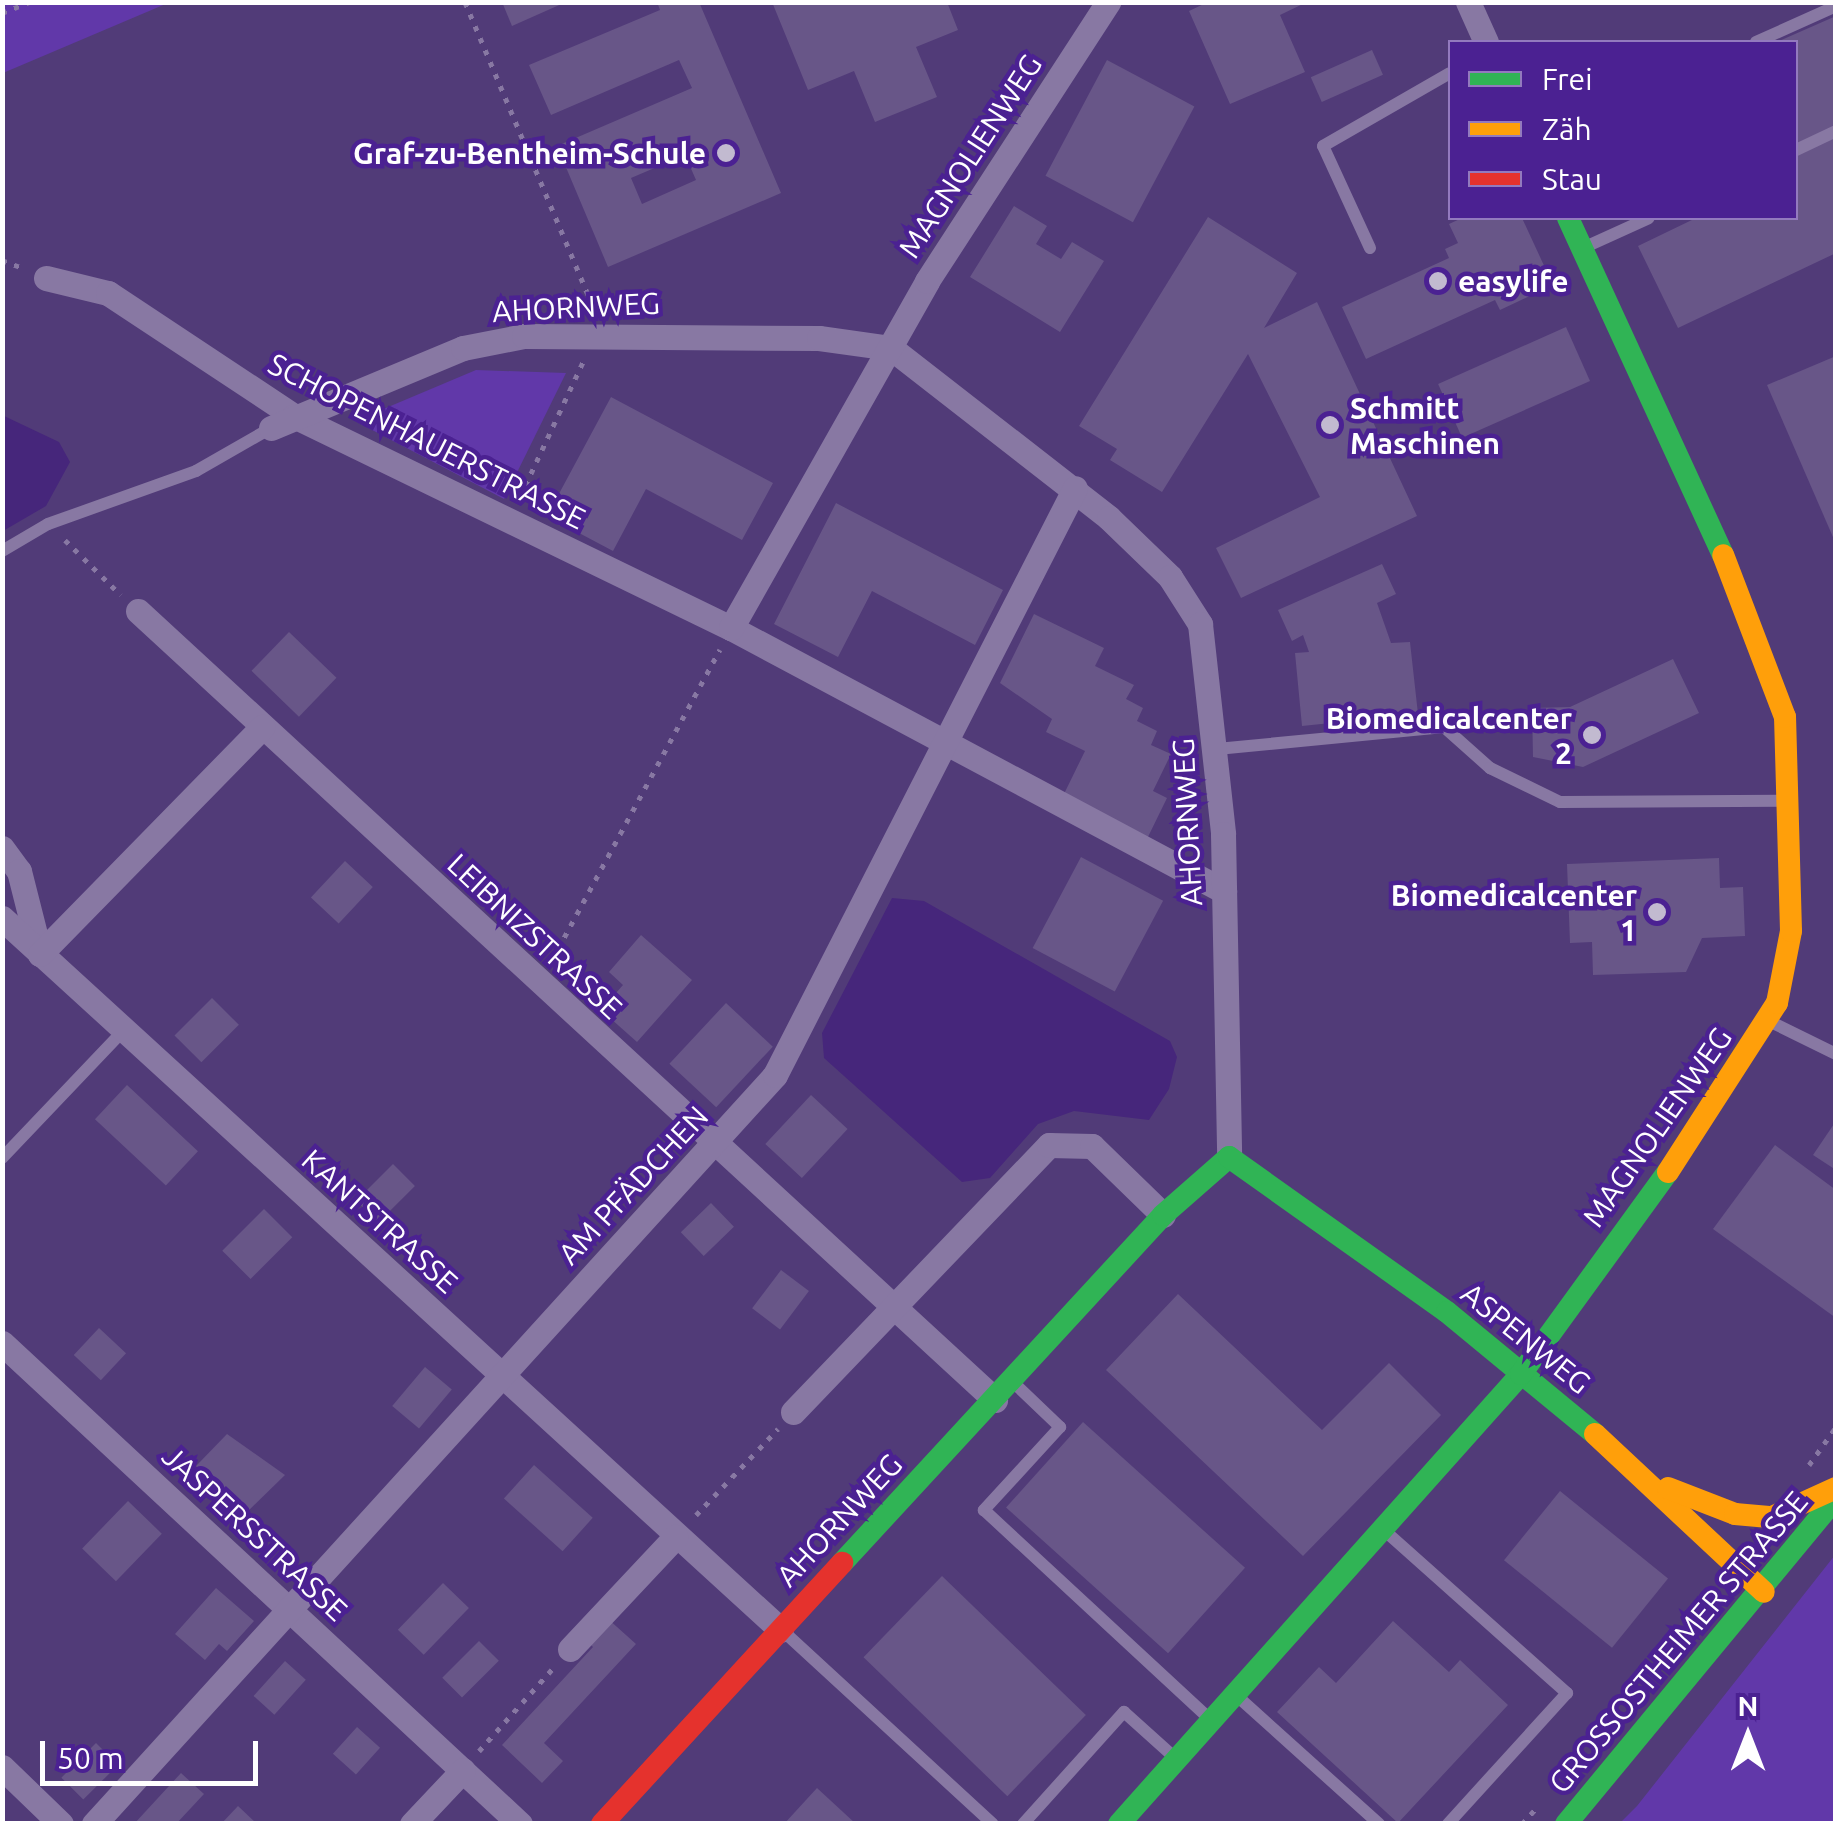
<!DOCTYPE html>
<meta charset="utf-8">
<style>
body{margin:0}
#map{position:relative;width:1838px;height:1826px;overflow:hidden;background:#513b78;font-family:Ubuntu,sans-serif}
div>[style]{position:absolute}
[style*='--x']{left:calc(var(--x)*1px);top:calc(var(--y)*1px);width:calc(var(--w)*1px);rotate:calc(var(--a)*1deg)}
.green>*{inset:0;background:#6138a9}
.water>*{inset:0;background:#46267b}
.building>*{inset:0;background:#685688;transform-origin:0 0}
.path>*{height:5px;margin-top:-2.5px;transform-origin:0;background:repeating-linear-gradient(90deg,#8878a3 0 5px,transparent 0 13px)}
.lane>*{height:12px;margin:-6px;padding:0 6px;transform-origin:6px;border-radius:6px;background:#8878a3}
.street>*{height:25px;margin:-12.5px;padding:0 12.5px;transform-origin:12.5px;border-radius:12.5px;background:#8878a3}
.fast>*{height:22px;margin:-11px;padding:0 11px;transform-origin:11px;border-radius:11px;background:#30b455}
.slow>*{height:22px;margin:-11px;padding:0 11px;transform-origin:11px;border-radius:11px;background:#ff9f0a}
.jam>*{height:22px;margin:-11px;padding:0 11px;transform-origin:11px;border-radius:11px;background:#e5322d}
.dots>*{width:28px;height:28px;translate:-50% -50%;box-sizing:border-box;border:5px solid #4b2192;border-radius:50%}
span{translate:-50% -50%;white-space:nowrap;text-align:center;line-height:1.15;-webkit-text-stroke:9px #4b2192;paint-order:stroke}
.poi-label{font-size:30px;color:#fff;font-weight:700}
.right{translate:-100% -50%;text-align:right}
.left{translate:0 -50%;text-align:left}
.street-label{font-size:30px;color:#fff}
.frame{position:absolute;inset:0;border:5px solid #fff;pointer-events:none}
.legend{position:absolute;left:1448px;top:40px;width:350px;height:180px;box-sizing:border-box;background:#4b2192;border:2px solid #937abe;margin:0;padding:12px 18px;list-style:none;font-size:30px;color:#fff}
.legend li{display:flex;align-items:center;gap:20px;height:50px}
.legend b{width:50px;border:2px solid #937abe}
.north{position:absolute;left:1698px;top:1686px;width:100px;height:100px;-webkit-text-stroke:8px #4b2192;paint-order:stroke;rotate:0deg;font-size:28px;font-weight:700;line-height:40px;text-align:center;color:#fff}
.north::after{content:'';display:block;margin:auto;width:35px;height:45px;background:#fff;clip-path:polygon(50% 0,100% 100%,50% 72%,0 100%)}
.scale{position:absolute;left:40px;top:1741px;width:218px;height:45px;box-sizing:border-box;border:5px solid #fff;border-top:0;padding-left:12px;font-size:30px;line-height:35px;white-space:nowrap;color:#fff;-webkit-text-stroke:8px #4b2192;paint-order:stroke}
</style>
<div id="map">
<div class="green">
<div style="clip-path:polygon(3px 2px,168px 2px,168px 3px,3px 73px)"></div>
<div style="clip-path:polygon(476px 370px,566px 373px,504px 499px,355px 421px)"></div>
<div style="clip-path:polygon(1835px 1555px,1835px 1823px,1620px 1823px,1637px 1806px)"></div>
</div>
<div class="water">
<div style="clip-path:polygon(2px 415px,59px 442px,70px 462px,46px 506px,3px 531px)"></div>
<div style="clip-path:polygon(892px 898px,924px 901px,1170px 1041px,1177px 1057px,1169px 1089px,1149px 1120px,1074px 1111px,1038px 1124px,990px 1178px,962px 1182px,824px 1058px,822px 1033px)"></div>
</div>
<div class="building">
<div style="clip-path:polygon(502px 2px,566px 2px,512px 26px)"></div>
<div style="clip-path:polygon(evenodd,657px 2px,699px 2px,781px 193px,608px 267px,557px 146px,692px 88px,679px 60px,551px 115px,529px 65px,660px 10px,657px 2px,685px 155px,696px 180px,642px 204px,631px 178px,685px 155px)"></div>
<div style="clip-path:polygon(772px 2px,947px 2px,958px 30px,916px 47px,937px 97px,875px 122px,854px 71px,808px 90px)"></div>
<div style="clip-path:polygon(1208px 2px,1307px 2px,1280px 15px,1305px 72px,1230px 104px,1189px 11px)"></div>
<div style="clip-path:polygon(1836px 16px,1836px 126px,1796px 145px,1796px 42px,1777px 42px)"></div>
<div style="left:1372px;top:50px;width:27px;height:67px;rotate:66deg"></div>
<div style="left:1107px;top:60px;width:99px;height:131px;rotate:28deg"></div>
<div style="clip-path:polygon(1836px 137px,1836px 253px,1678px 328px,1638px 246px,1696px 218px,1796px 218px,1796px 154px)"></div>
<div style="clip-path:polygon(1014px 206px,1047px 226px,1036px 244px,1061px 259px,1072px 242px,1104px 261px,1060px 332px,970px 277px)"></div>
<div style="clip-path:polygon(1208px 217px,1297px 273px,1264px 328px,1317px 302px,1417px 516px,1241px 598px,1216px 548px,1320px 497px,1248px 354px,1162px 492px,1110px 460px,1117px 449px,1079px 426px)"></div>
<div style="clip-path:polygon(1462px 218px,1522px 218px,1553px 285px,1500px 310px,1495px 300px,1366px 359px,1342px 307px,1449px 258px,1445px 249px,1458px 243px,1449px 224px)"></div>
<div style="left:1566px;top:327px;width:59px;height:140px;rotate:66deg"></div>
<div style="clip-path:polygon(1836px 356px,1836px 544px,1767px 385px)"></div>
<div style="clip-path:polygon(611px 397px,773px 483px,742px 540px,646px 489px,613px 551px,547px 516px)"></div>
<div style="clip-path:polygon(836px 503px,1003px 590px,975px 645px,872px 591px,838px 657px,774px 624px)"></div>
<div style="clip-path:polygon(1382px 564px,1396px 594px,1377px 603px,1391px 643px,1410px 642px,1418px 714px,1302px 726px,1295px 653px,1309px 652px,1303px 635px,1292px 641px,1278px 610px)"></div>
<div style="clip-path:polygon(1034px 614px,1104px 648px,1095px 666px,1134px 685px,1126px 699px,1143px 708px,1137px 721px,1157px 731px,1151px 745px,1171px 754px,1153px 791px,1167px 798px,1146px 841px,1061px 800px,1085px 751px,1046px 732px,1052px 719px,1000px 683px)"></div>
<div style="left:289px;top:632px;width:66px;height:54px;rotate:44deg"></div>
<div style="clip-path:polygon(1673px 659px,1699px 713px,1583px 767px,1533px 757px,1532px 708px,1570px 707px)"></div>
<div style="left:1081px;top:857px;width:93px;height:103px;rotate:28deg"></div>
<div style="clip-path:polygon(1719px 858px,1720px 888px,1743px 887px,1745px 936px,1702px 938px,1686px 972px,1593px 975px,1592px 942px,1570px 943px,1567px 864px)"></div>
<div style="left:345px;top:861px;width:38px;height:50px;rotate:43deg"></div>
<div style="clip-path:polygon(641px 935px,692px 980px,637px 1042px,601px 1010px,623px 985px,609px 972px)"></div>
<div style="left:212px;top:998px;width:38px;height:53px;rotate:45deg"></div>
<div style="left:726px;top:1003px;width:64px;height:83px;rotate:43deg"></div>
<div style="left:127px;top:1085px;width:97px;height:47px;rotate:43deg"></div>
<div style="left:811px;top:1095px;width:50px;height:67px;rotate:43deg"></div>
<div style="clip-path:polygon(1836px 1121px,1836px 1170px,1813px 1155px)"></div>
<div style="clip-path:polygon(1775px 1145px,1836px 1190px,1836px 1318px,1713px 1229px)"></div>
<div style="left:393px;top:1164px;width:31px;height:52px;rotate:45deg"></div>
<div style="left:711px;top:1203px;width:33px;height:42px;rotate:46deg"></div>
<div style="left:264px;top:1209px;width:40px;height:59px;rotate:45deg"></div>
<div style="left:781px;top:1270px;width:35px;height:48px;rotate:37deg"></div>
<div style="clip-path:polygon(1178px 1294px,1322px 1430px,1389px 1363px,1441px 1415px,1303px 1556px,1106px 1370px)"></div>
<div style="left:99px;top:1328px;width:37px;height:37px;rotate:43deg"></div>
<div style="left:425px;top:1367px;width:35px;height:51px;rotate:40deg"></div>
<div style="left:1083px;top:1422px;width:218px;height:115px;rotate:42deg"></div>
<div style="clip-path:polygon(227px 1434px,285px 1475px,245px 1514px,196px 1466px)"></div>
<div style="left:534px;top:1465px;width:79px;height:45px;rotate:42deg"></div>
<div style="left:1560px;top:1491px;width:139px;height:89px;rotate:39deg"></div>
<div style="left:128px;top:1501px;width:47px;height:66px;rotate:44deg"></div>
<div style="left:942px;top:1576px;width:200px;height:113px;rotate:44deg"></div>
<div style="left:443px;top:1583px;width:36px;height:65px;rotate:44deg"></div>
<div style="clip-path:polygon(216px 1588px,254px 1621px,227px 1651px,219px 1644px,205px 1660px,175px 1634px)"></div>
<div style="clip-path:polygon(607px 1618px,636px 1644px,544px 1743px,563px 1761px,542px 1783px,502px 1745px,593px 1647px,586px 1640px)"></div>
<div style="clip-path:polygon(1393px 1621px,1449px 1672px,1460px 1660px,1508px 1705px,1398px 1823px,1277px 1712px,1319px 1667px,1336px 1683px)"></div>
<div style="left:479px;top:1641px;width:28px;height:52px;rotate:45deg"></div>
<div style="left:285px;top:1661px;width:28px;height:47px;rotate:42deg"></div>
<div style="left:357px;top:1727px;width:31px;height:36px;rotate:42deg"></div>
<div style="left:96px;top:1743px;width:31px;height:49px;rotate:45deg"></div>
<div style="clip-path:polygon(181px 1773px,204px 1794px,176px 1824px,134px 1824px)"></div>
<div style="clip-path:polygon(817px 1788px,856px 1824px,784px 1824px)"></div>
<div style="clip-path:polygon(238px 1806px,257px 1824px,221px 1824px)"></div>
</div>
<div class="path">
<div style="--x:465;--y:2;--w:333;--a:67.2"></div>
<div style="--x:2;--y:13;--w:29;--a:-22"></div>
<div style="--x:2;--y:260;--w:25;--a:21"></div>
<div style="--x:520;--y:497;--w:149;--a:-65"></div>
<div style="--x:65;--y:540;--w:78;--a:44.5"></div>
<div style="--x:552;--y:960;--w:353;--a:-61.6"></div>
<div style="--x:1809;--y:1465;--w:47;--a:-54.6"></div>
<div style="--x:696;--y:1515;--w:119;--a:-46.4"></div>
<div style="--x:479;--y:1751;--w:114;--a:-48.2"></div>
<div style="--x:1522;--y:1824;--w:24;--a:-48"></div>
</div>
<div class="lane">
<div style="--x:1756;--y:42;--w:88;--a:-24.2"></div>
<div style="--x:1796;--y:150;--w:44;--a:-25.4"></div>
<div style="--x:1370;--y:248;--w:112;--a:-114.7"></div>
<div style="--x:1323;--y:146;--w:146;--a:-29.9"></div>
<div style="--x:1583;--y:248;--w:72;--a:-24.4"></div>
<div style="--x:2;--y:551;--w:53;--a:-30.4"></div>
<div style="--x:48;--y:524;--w:157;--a:-19.7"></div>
<div style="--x:196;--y:471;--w:86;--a:-29.8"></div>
<div style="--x:1217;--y:749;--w:228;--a:-5.5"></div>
<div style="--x:1444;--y:727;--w:62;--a:41.7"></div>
<div style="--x:1490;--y:768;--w:78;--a:25.9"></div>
<div style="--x:1560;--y:802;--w:225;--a:-0.3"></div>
<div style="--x:1771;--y:1022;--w:72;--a:26.2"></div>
<div style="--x:2;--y:1158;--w:177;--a:-46.4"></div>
<div style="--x:1014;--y:1383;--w:64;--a:43.7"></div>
<div style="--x:1060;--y:1427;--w:113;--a:132.5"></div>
<div style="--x:984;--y:1510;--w:308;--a:42.8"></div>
<div style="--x:1385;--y:1531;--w:244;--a:41.7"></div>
<div style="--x:1567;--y:1693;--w:177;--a:132.3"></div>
<div style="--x:783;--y:1631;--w:285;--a:42.6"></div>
<div style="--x:1237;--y:1696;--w:191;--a:42"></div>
<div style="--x:1023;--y:1824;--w:151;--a:-48"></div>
<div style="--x:1124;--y:1712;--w:67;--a:42"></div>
</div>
<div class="street">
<div style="--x:1468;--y:2;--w:44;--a:65.8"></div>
<div style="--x:46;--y:278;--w:64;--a:13.6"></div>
<div style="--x:108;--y:293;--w:223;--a:33.5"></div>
<div style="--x:294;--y:416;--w:486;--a:25.9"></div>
<div style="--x:731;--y:628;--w:559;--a:28.08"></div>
<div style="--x:271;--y:428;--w:208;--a:-22.6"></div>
<div style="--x:463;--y:348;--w:62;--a:-11.1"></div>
<div style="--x:524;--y:336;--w:295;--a:0.4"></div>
<div style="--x:819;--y:338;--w:73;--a:7.9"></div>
<div style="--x:891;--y:348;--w:276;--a:37.9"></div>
<div style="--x:1109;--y:518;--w:85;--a:44"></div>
<div style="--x:1170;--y:577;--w:56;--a:57.4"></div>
<div style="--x:1200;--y:624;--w:211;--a:83.7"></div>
<div style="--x:1223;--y:834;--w:323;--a:88.9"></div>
<div style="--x:138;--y:611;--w:1165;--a:42.63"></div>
<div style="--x:731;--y:628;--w:399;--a:-60.5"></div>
<div style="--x:927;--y:281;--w:333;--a:-57"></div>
<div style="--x:2;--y:848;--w:29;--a:54"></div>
<div style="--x:19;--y:871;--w:86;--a:75.8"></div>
<div style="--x:2;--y:918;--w:1055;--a:42.43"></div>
<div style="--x:40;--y:954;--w:318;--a:-45.6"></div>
<div style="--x:2;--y:1343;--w:707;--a:42.88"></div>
<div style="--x:793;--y:1412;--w:370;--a:-46.2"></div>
<div style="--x:1049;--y:1145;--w:43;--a:1.3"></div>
<div style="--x:1092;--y:1146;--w:99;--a:44.2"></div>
<div style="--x:570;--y:1649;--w:154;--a:-46.8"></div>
<div style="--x:2;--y:1767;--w:82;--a:44"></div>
<div style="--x:94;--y:1824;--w:1012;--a:-47.72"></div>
<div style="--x:775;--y:1075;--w:659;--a:-62.93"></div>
<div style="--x:412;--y:1824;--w:74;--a:-46.6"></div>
</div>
<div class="fast">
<div style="--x:1568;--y:218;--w:371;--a:65.3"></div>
<div style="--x:842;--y:1563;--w:473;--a:-47.3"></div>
<div style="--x:1163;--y:1215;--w:88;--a:-41.3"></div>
<div style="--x:1229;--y:1157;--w:267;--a:35.4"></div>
<div style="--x:1447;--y:1312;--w:192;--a:39.5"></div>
<div style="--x:1119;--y:1824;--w:603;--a:-48.22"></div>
<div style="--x:1521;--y:1374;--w:250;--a:-54"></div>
<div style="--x:1566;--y:1824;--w:423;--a:-50.4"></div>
</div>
<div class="slow">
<div style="--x:1668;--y:1172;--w:201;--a:-57.2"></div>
<div style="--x:1777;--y:1003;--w:73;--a:-79"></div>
<div style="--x:1791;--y:931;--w:214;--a:-91.6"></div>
<div style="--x:1785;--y:717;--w:173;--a:-110.9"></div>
<div style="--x:1595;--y:1434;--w:231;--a:43.1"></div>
<div style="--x:1668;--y:1488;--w:72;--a:21.2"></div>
<div style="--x:1735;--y:1514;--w:37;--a:5"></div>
<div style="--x:1772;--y:1517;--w:70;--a:-24.4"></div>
</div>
<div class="jam">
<div style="--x:602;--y:1824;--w:355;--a:-47.4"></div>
</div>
<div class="dots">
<div style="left:726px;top:153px;background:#c2bad0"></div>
<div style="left:1438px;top:281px;background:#c2bad0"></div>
<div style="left:1330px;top:425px;background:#c2bad0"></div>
<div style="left:1592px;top:735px;background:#c2bad0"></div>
<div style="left:1657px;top:912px;background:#c2bad0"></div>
</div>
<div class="poi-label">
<span class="right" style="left:706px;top:153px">Graf-zu-Bentheim-Schule</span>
<span class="left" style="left:1458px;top:281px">easylife</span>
<span class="left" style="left:1350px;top:425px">Schmitt<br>Maschinen</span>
<span class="right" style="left:1572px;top:735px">Biomedicalcenter<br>2</span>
<span class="right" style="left:1637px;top:912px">Biomedicalcenter<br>1</span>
</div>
<div class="street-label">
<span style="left:970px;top:156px;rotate:-57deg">MAGNOLIENWEG</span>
<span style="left:576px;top:307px;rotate:-3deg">AHORNWEG</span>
<span style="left:427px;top:441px;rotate:27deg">SCHOPENHAUERSTRASSE</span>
<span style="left:1187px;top:822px;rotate:-93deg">AHORNWEG</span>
<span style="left:535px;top:936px;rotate:43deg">LEIBNIZSTRASSE</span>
<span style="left:1657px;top:1127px;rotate:-55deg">MAGNOLIENWEG</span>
<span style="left:633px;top:1185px;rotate:-47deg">AM PFÄDCHEN</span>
<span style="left:380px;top:1221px;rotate:42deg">KANTSTRASSE</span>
<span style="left:1526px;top:1338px;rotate:39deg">ASPENWEG</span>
<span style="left:839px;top:1520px;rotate:-47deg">AHORNWEG</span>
<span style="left:255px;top:1533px;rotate:43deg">JASPERSSTRASSE</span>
<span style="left:1678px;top:1642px;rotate:-50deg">GROSSOSTHEIMER STRASSE</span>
</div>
<div class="frame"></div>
<ul class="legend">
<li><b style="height:12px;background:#30b455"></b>Frei</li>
<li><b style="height:12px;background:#ff9f0a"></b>Zäh</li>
<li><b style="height:12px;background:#e5322d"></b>Stau</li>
</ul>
<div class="north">N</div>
<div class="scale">50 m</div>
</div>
